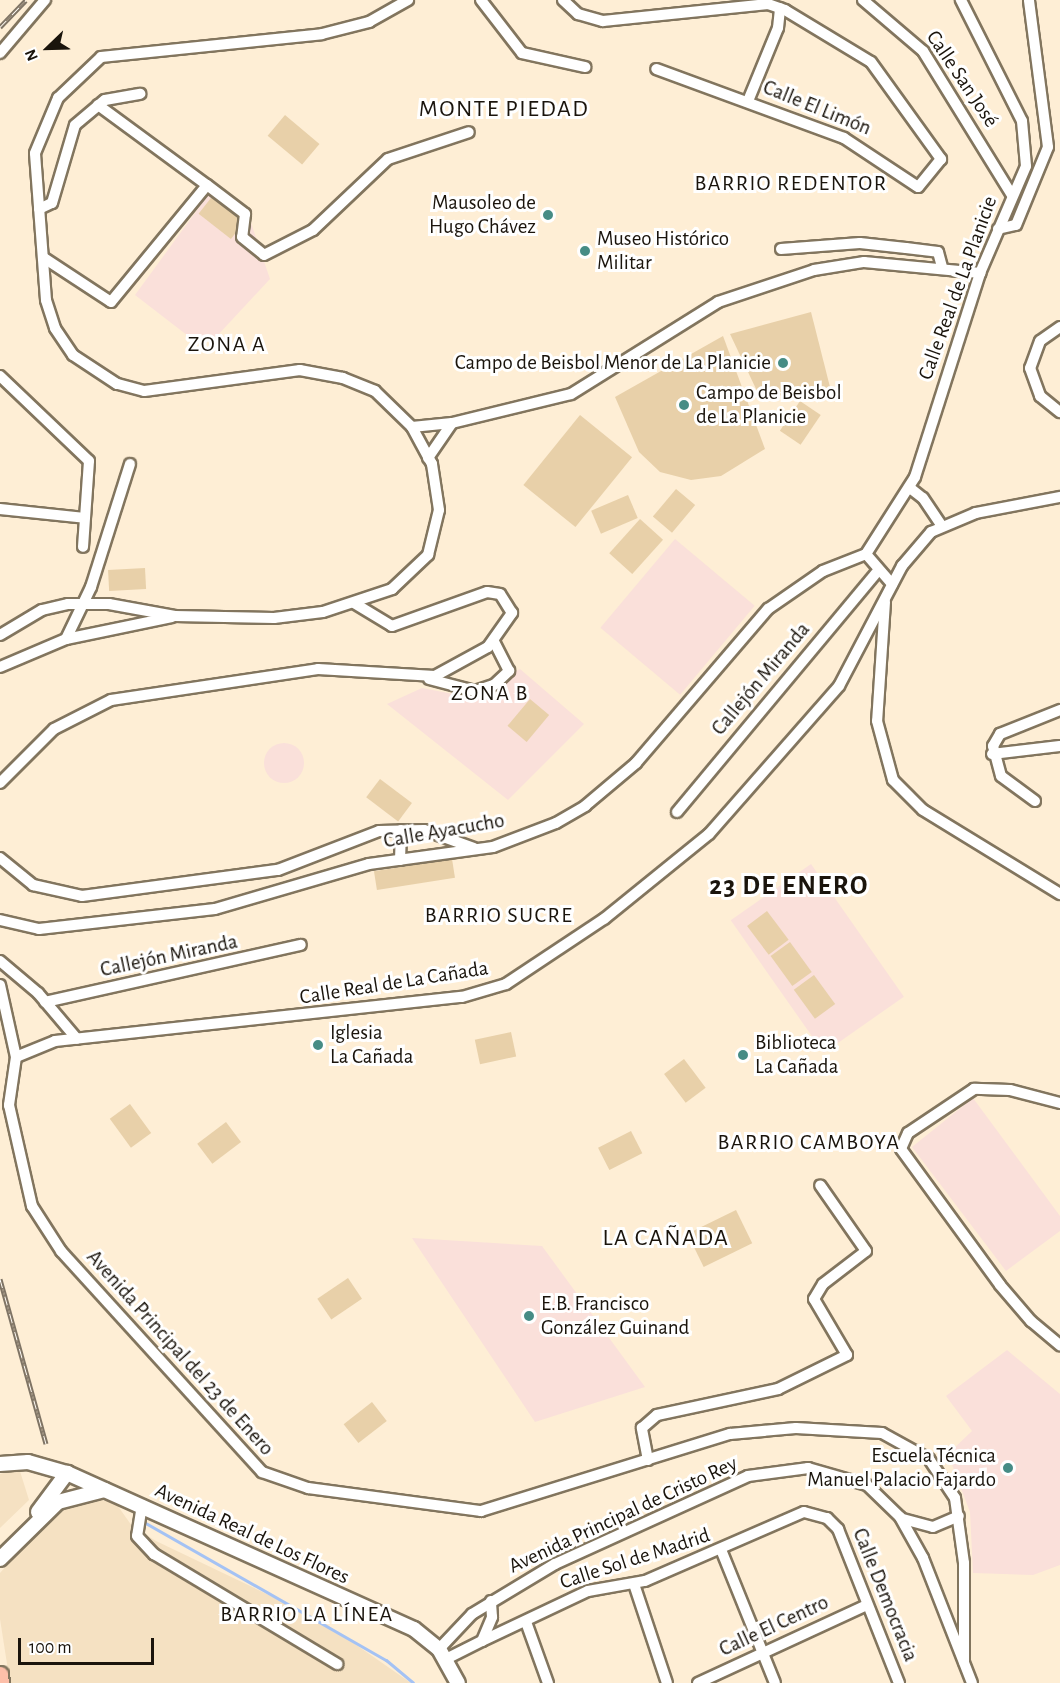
<!DOCTYPE html>
<meta charset="utf-8">
<style>
body{margin:0}
#map{position:relative;width:1060px;height:1683px;overflow:hidden;background:#feeed5;font-family:"Alegreya Sans",sans-serif}
div>[style]{position:absolute}
[style*='--x']{left:calc(var(--x)*1px);top:calc(var(--y)*1px);width:calc(var(--w)*1px);rotate:calc(var(--a)*1deg)}
.built>*{inset:0;background:#f5e1c2}
.education>*{inset:0;background:#fae0da;transform-origin:0 0}
.round{border-radius:50%}
.green>*{inset:0;background:#e8d0a9;transform-origin:0 0}
.stream>*{height:3px;margin:-1.5px;padding:0 1.5px;transform-origin:1.5px;border-radius:1.5px;background:#a4c2f4}
.roads{filter:drop-shadow(2px 0 #82755e) drop-shadow(-2px 0 #82755e) drop-shadow(0 2px #82755e) drop-shadow(0 -2px #82755e)}
.street>*{height:10px;margin:-5px;padding:0 5px;transform-origin:5px;border-radius:5px;background:#fff}
.secondary>*{height:14px;margin:-7px;padding:0 7px;transform-origin:7px;border-radius:7px;background:#fff}
.primary>*{height:15px;margin:-7.5px;padding:0 7.5px;transform-origin:7.5px;border-radius:7.5px;background:#fdbfa9}
.rail>*{height:5px;margin-top:-2.5px;transform-origin:0;background:repeating-linear-gradient(90deg,#fff 0 9px,#7f7465 0 18px);box-sizing:border-box;border-block:2px solid #7f7465}
.dots>*{width:16px;height:16px;translate:-50% -50%;box-sizing:border-box;border:3px solid #fff;border-radius:50%}
span{translate:-50% -50%;white-space:nowrap;text-align:center;line-height:1.15;-webkit-text-stroke:6px #fff;paint-order:stroke}
.street-label{font-size:21px;color:#1a140c}
.poi-label{font-size:21px;color:#1a140c}
.right{translate:-100% -50%;text-align:right}
.left{translate:0 -50%;text-align:left}
.neighbourhood-label{font-size:22px;color:#1a140c;letter-spacing:1.5px}
.quarter-label{font-size:24px;color:#1a140c;letter-spacing:1.5px}
.district-label{font-size:27px;color:#1a140c;font-weight:700;letter-spacing:1.5px}
.north{position:absolute;left:18px;top:18px;width:60px;height:60px;-webkit-text-stroke:4px #fff;paint-order:stroke;rotate:247deg;font-size:16px;font-weight:700;line-height:24px;text-align:center;color:#1a140c}
.north::after{content:'';display:block;margin:auto;width:21px;height:27px;background:#1a140c;clip-path:polygon(50% 0,100% 100%,50% 72%,0 100%)}
.scale{position:absolute;left:18px;top:1638px;width:136px;height:27px;box-sizing:border-box;border:3px solid #1a140c;border-top:0;padding-left:8px;font-size:18px;line-height:21px;white-space:nowrap;color:#1a140c;-webkit-text-stroke:4px #fff;paint-order:stroke}
</style>
<div id="map">
<div class="built">
<div style="clip-path:polygon(19px 1468px,29px 1500px,0 1528px,0 1474px)"></div>
<div style="clip-path:polygon(93px 1499px,115px 1502px,132px 1526px,156px 1541px,319px 1619px,411px 1683px,10px 1683px,0 1619px,0 1573px,56px 1511px)"></div>
</div>
<div class="education">
<div style="clip-path:polygon(211px 191px,248px 214px,270px 279px,217px 336px,192px 339px,135px 295px)"></div>
<div style="left:675px;top:539px;width:104px;height:116px;rotate:40deg"></div>
<div style="clip-path:polygon(520px 669px,584px 724px,508px 800px,387px 704px,422px 688px,469px 697px)"></div>
<div class="round" style="left:264px;top:743px;width:40px;height:40px"></div>
<div style="left:811px;top:864px;width:162px;height:98px;rotate:55deg"></div>
<div style="clip-path:polygon(973px 1098px,1060px 1216px,1060px 1231px,1006px 1271px,912px 1147px)"></div>
<div style="clip-path:polygon(412px 1238px,542px 1246px,645px 1387px,535px 1422px)"></div>
<div style="clip-path:polygon(1007px 1350px,1060px 1394px,1060px 1565px,1033px 1575px,973px 1573px,970px 1512px,948px 1454px,972px 1431px,946px 1396px)"></div>
</div>
<div class="green">
<div style="left:285px;top:115px;width:45px;height:27px;rotate:40deg"></div>
<div style="left:214px;top:194px;width:41px;height:25px;rotate:38deg"></div>
<div style="clip-path:polygon(811px 312px,831px 391px,774px 396px,757px 391px,730px 334px)"></div>
<div style="clip-path:polygon(723px 336px,765px 449px,721px 476px,691px 480px,660px 472px,639px 452px,615px 397px)"></div>
<div style="left:800px;top:401px;width:25px;height:36px;rotate:34deg"></div>
<div style="left:580px;top:415px;width:67px;height:90px;rotate:39deg"></div>
<div style="left:676px;top:489px;width:25px;height:36px;rotate:40deg"></div>
<div style="left:628px;top:495px;width:25px;height:40px;rotate:67deg"></div>
<div style="left:640px;top:519px;width:31px;height:46px;rotate:42deg"></div>
<div style="left:145px;top:568px;width:21px;height:37px;rotate:87deg"></div>
<div style="left:530px;top:699px;width:25px;height:35px;rotate:40deg"></div>
<div style="left:380px;top:779px;width:40px;height:23px;rotate:37deg"></div>
<div style="left:452px;top:859px;width:19px;height:79px;rotate:81deg"></div>
<div style="left:767px;top:911px;width:36px;height:25px;rotate:53deg"></div>
<div style="left:790px;top:942px;width:37px;height:24px;rotate:54deg"></div>
<div style="left:814px;top:975px;width:36px;height:25px;rotate:54deg"></div>
<div style="left:511px;top:1032px;width:25px;height:37px;rotate:78deg"></div>
<div style="left:684px;top:1059px;width:36px;height:25px;rotate:53deg"></div>
<div style="left:130px;top:1104px;width:36px;height:25px;rotate:54deg"></div>
<div style="left:226px;top:1122px;width:25px;height:36px;rotate:53deg"></div>
<div style="left:631px;top:1131px;width:25px;height:37px;rotate:63deg"></div>
<div style="left:736px;top:1210px;width:37px;height:54px;rotate:64deg"></div>
<div style="left:348px;top:1278px;width:25px;height:37px;rotate:56deg"></div>
<div style="left:372px;top:1402px;width:24px;height:36px;rotate:52deg"></div>
</div>
<div class="stream">
<div style="--x:142;--y:1521;--w:281;--a:29.7"></div>
<div style="--x:386;--y:1660;--w:35;--a:40"></div>
</div>
<div class="roads">
<div class="street">
<div style="--x:481;--y:0;--w:67;--a:52.3"></div>
<div style="--x:522;--y:53;--w:65;--a:12.5"></div>
<div style="--x:563;--y:0;--w:21;--a:43"></div>
<div style="--x:578;--y:14;--w:26;--a:16"></div>
<div style="--x:603;--y:21;--w:166;--a:-5.9"></div>
<div style="--x:768;--y:4;--w:18;--a:19"></div>
<div style="--x:785;--y:10;--w:100;--a:31.2"></div>
<div style="--x:871;--y:62;--w:120;--a:54.2"></div>
<div style="--x:941;--y:159;--w:36;--a:129"></div>
<div style="--x:918;--y:187;--w:89;--a:-146.5"></div>
<div style="--x:844;--y:138;--w:200;--a:-159.8"></div>
<div style="--x:863;--y:0;--w:79;--a:40.4"></div>
<div style="--x:923;--y:51;--w:169;--a:58.3"></div>
<div style="--x:0;--y:53;--w:70;--a:-49.7"></div>
<div style="--x:748;--y:101;--w:79;--a:-67.7"></div>
<div style="--x:778;--y:28;--w:20;--a:-84"></div>
<div style="--x:98;--y:105;--w:135;--a:36.3"></div>
<div style="--x:39;--y:209;--w:14;--a:-25"></div>
<div style="--x:52;--y:203;--w:81;--a:-73.6"></div>
<div style="--x:75;--y:125;--w:39;--a:-40"></div>
<div style="--x:105;--y:100;--w:36;--a:-10"></div>
<div style="--x:998;--y:229;--w:18;--a:-13"></div>
<div style="--x:1016;--y:225;--w:84;--a:-67.7"></div>
<div style="--x:1048;--y:147;--w:148;--a:-97.4"></div>
<div style="--x:781;--y:249;--w:79;--a:-4.3"></div>
<div style="--x:860;--y:243;--w:46;--a:6.2"></div>
<div style="--x:906;--y:248;--w:32;--a:7"></div>
<div style="--x:938;--y:252;--w:16;--a:75"></div>
<div style="--x:44;--y:258;--w:80;--a:33.3"></div>
<div style="--x:111;--y:302;--w:151;--a:-50.6"></div>
<div style="--x:207;--y:185;--w:48;--a:37.3"></div>
<div style="--x:245;--y:214;--w:23;--a:97"></div>
<div style="--x:242;--y:237;--w:28;--a:39"></div>
<div style="--x:264;--y:255;--w:55;--a:-27"></div>
<div style="--x:313;--y:230;--w:103;--a:-43.4"></div>
<div style="--x:388;--y:159;--w:85;--a:-18.4"></div>
<div style="--x:1060;--y:327;--w:24;--a:145"></div>
<div style="--x:1040;--y:341;--w:29;--a:110"></div>
<div style="--x:1030;--y:368;--w:30;--a:70"></div>
<div style="--x:1040;--y:396;--w:26;--a:39"></div>
<div style="--x:0;--y:376;--w:123;--a:43.7"></div>
<div style="--x:89;--y:461;--w:86;--a:94"></div>
<div style="--x:412;--y:427;--w:40;--a:-5.7"></div>
<div style="--x:452;--y:423;--w:122;--a:-13.7"></div>
<div style="--x:571;--y:394;--w:173;--a:-32"></div>
<div style="--x:718;--y:302;--w:101;--a:-18.4"></div>
<div style="--x:814;--y:270;--w:51;--a:-9.1"></div>
<div style="--x:864;--y:262;--w:117;--a:5.4"></div>
<div style="--x:428;--y:458;--w:42;--a:-55.6"></div>
<div style="--x:910;--y:488;--w:16;--a:38"></div>
<div style="--x:923;--y:498;--w:34;--a:56"></div>
<div style="--x:0;--y:509;--w:85;--a:6"></div>
<div style="--x:866;--y:554;--w:91;--a:-57.5"></div>
<div style="--x:915;--y:477;--w:214;--a:-72.3"></div>
<div style="--x:980;--y:273;--w:116;--a:-66.7"></div>
<div style="--x:1026;--y:166;--w:45;--a:-95.1"></div>
<div style="--x:1022;--y:121;--w:136;--a:-116.8"></div>
<div style="--x:866;--y:554;--w:40;--a:49"></div>
<div style="--x:885;--y:602;--w:119;--a:93.8"></div>
<div style="--x:877;--y:721;--w:61;--a:74.8"></div>
<div style="--x:893;--y:780;--w:42;--a:45"></div>
<div style="--x:923;--y:810;--w:161;--a:31.5"></div>
<div style="--x:0;--y:635;--w:49;--a:-30.8"></div>
<div style="--x:42;--y:610;--w:27;--a:-13"></div>
<div style="--x:68;--y:604;--w:41;--a:0"></div>
<div style="--x:109;--y:604;--w:67;--a:10.3"></div>
<div style="--x:175;--y:616;--w:99;--a:1.2"></div>
<div style="--x:274;--y:618;--w:49;--a:-7"></div>
<div style="--x:323;--y:612;--w:73;--a:-18.4"></div>
<div style="--x:392;--y:589;--w:50;--a:-43.4"></div>
<div style="--x:428;--y:555;--w:46;--a:-76.3"></div>
<div style="--x:439;--y:510;--w:47;--a:-98.7"></div>
<div style="--x:432;--y:464;--w:42;--a:-118.4"></div>
<div style="--x:412;--y:427;--w:52;--a:-135.8"></div>
<div style="--x:375;--y:391;--w:35;--a:-158"></div>
<div style="--x:343;--y:378;--w:44;--a:-169.5"></div>
<div style="--x:300;--y:370;--w:157;--a:172.3"></div>
<div style="--x:144;--y:391;--w:28;--a:-165"></div>
<div style="--x:117;--y:384;--w:53;--a:-146.6"></div>
<div style="--x:73;--y:355;--w:32;--a:-124"></div>
<div style="--x:55;--y:328;--w:29;--a:-108"></div>
<div style="--x:46;--y:300;--w:147;--a:-94.3"></div>
<div style="--x:35;--y:153;--w:60;--a:-67.3"></div>
<div style="--x:58;--y:98;--w:59;--a:-43.6"></div>
<div style="--x:101;--y:57;--w:222;--a:-5.9"></div>
<div style="--x:322;--y:34;--w:49;--a:-14.3"></div>
<div style="--x:369;--y:22;--w:45;--a:-29.4"></div>
<div style="--x:66;--y:639;--w:58;--a:-64.3"></div>
<div style="--x:91;--y:587;--w:129;--a:-72.4"></div>
<div style="--x:0;--y:667;--w:72;--a:-23"></div>
<div style="--x:66;--y:639;--w:108;--a:-11.7"></div>
<div style="--x:429;--y:679;--w:48;--a:14.6"></div>
<div style="--x:475;--y:691;--w:20;--a:-18"></div>
<div style="--x:494;--y:685;--w:21;--a:-43"></div>
<div style="--x:509;--y:671;--w:34;--a:-117"></div>
<div style="--x:992;--y:754;--w:68;--a:-6.7"></div>
<div style="--x:0;--y:783;--w:76;--a:-45"></div>
<div style="--x:54;--y:729;--w:64;--a:-27"></div>
<div style="--x:111;--y:700;--w:209;--a:-8.5"></div>
<div style="--x:318;--y:669;--w:117;--a:3.4"></div>
<div style="--x:435;--y:676;--w:60;--a:-28.7"></div>
<div style="--x:488;--y:647;--w:42;--a:-54.8"></div>
<div style="--x:512;--y:613;--w:22;--a:-122"></div>
<div style="--x:500;--y:594;--w:13;--a:-171"></div>
<div style="--x:487;--y:592;--w:101;--a:160.3"></div>
<div style="--x:392;--y:626;--w:44;--a:-148.8"></div>
<div style="--x:1035;--y:801;--w:42;--a:-143.7"></div>
<div style="--x:1001;--y:776;--w:31;--a:-105"></div>
<div style="--x:993;--y:746;--w:14;--a:-60"></div>
<div style="--x:1000;--y:734;--w:65;--a:-21.8"></div>
<div style="--x:677;--y:812;--w:311;--a:-50.2"></div>
<div style="--x:0;--y:858;--w:43;--a:39.3"></div>
<div style="--x:33;--y:885;--w:50;--a:12.7"></div>
<div style="--x:82;--y:896;--w:198;--a:-7.6"></div>
<div style="--x:278;--y:870;--w:108;--a:-21.1"></div>
<div style="--x:379;--y:831;--w:45;--a:-1.3"></div>
<div style="--x:424;--y:830;--w:53;--a:19.8"></div>
<div style="--x:400;--y:860;--w:30;--a:-88"></div>
<div style="--x:0;--y:920;--w:40;--a:13"></div>
<div style="--x:39;--y:929;--w:177;--a:-6.5"></div>
<div style="--x:215;--y:909;--w:160;--a:-16.3"></div>
<div style="--x:369;--y:864;--w:125;--a:-7.8"></div>
<div style="--x:493;--y:847;--w:67;--a:-20.9"></div>
<div style="--x:556;--y:823;--w:34;--a:-30"></div>
<div style="--x:585;--y:806;--w:67;--a:-40.1"></div>
<div style="--x:636;--y:763;--w:203;--a:-49.4"></div>
<div style="--x:768;--y:609;--w:67;--a:-34.6"></div>
<div style="--x:823;--y:571;--w:46;--a:-21.6"></div>
<div style="--x:0;--y:961;--w:50;--a:40.1"></div>
<div style="--x:38;--y:993;--w:60;--a:49.7"></div>
<div style="--x:0;--y:985;--w:74;--a:77.5"></div>
<div style="--x:16;--y:1057;--w:49;--a:98.3"></div>
<div style="--x:9;--y:1105;--w:104;--a:77.2"></div>
<div style="--x:32;--y:1206;--w:54;--a:57.2"></div>
<div style="--x:61;--y:1251;--w:299;--a:47.7"></div>
<div style="--x:262;--y:1472;--w:49;--a:19.2"></div>
<div style="--x:308;--y:1488;--w:175;--a:7.6"></div>
<div style="--x:481;--y:1511;--w:261;--a:-17.2"></div>
<div style="--x:730;--y:1434;--w:66;--a:-5.2"></div>
<div style="--x:796;--y:1428;--w:86;--a:3.3"></div>
<div style="--x:882;--y:1433;--w:54;--a:29"></div>
<div style="--x:929;--y:1459;--w:47;--a:56.3"></div>
<div style="--x:955;--y:1498;--w:66;--a:82.1"></div>
<div style="--x:964;--y:1563;--w:99;--a:90"></div>
<div style="--x:45;--y:1002;--w:262;--a:-12.6"></div>
<div style="--x:16;--y:1057;--w:42;--a:-22.3"></div>
<div style="--x:55;--y:1041;--w:409;--a:-6.2"></div>
<div style="--x:462;--y:997;--w:46;--a:-16.5"></div>
<div style="--x:506;--y:984;--w:118;--a:-33.6"></div>
<div style="--x:604;--y:919;--w:135;--a:-39"></div>
<div style="--x:709;--y:834;--w:197;--a:-48.7"></div>
<div style="--x:839;--y:686;--w:136;--a:-62.3"></div>
<div style="--x:902;--y:566;--w:45;--a:-49.5"></div>
<div style="--x:931;--y:532;--w:49;--a:-22.9"></div>
<div style="--x:976;--y:513;--w:86;--a:-10.8"></div>
<div style="--x:1060;--y:1103;--w:52;--a:-165.4"></div>
<div style="--x:1010;--y:1090;--w:36;--a:-178"></div>
<div style="--x:974;--y:1089;--w:79;--a:146.3"></div>
<div style="--x:908;--y:1133;--w:17;--a:114"></div>
<div style="--x:901;--y:1149;--w:168;--a:53.9"></div>
<div style="--x:1000;--y:1285;--w:48;--a:49.3"></div>
<div style="--x:1031;--y:1321;--w:38;--a:40"></div>
<div style="--x:648;--y:1460;--w:33;--a:-101"></div>
<div style="--x:642;--y:1428;--w:20;--a:-41"></div>
<div style="--x:657;--y:1415;--w:124;--a:-12.1"></div>
<div style="--x:778;--y:1389;--w:77;--a:-26.2"></div>
<div style="--x:847;--y:1355;--w:65;--a:-120.5"></div>
<div style="--x:814;--y:1299;--w:17;--a:-59"></div>
<div style="--x:823;--y:1284;--w:54;--a:-37.5"></div>
<div style="--x:866;--y:1251;--w:80;--a:-124.9"></div>
<div style="--x:142;--y:1505;--w:31;--a:99"></div>
<div style="--x:137;--y:1536;--w:25;--a:47"></div>
<div style="--x:154;--y:1554;--w:214;--a:31"></div>
<div style="--x:903;--y:1519;--w:31;--a:15"></div>
<div style="--x:933;--y:1527;--w:28;--a:-23"></div>
<div style="--x:722;--y:1552;--w:141;--a:68"></div>
<div style="--x:634;--y:1584;--w:104;--a:71.6"></div>
<div style="--x:526;--y:1622;--w:65;--a:70.2"></div>
<div style="--x:482;--y:1641;--w:117;--a:-25.3"></div>
<div style="--x:588;--y:1591;--w:58;--a:-10"></div>
<div style="--x:645;--y:1581;--w:173;--a:-23.5"></div>
<div style="--x:804;--y:1512;--w:24;--a:15"></div>
<div style="--x:827;--y:1518;--w:16;--a:45"></div>
<div style="--x:838;--y:1529;--w:166;--a:68.4"></div>
<div style="--x:439;--y:1649;--w:48;--a:-46.7"></div>
<div style="--x:472;--y:1614;--w:97;--a:-31.1"></div>
<div style="--x:555;--y:1564;--w:212;--a:-24.5"></div>
<div style="--x:748;--y:1476;--w:61;--a:-7.6"></div>
<div style="--x:808;--y:1468;--w:61;--a:16.1"></div>
<div style="--x:867;--y:1485;--w:46;--a:44.1"></div>
<div style="--x:900;--y:1517;--w:47;--a:60.7"></div>
<div style="--x:923;--y:1558;--w:134;--a:68.6"></div>
<div style="--x:446;--y:1659;--w:40;--a:-26.6"></div>
<div style="--x:482;--y:1641;--w:26;--a:-67"></div>
<div style="--x:492;--y:1617;--w:16;--a:-94"></div>
<div style="--x:698;--y:1683;--w:186;--a:-24.8"></div>
</div>
<div class="secondary">
<div style="--x:0;--y:1464;--w:28;--a:-4"></div>
<div style="--x:28;--y:1462;--w:41;--a:15.8"></div>
<div style="--x:67;--y:1473;--w:380;--a:24.2"></div>
<div style="--x:414;--y:1629;--w:32;--a:39"></div>
<div style="--x:439;--y:1649;--w:39;--a:61"></div>
<div style="--x:38;--y:1512;--w:49;--a:-53.4"></div>
<div style="--x:0;--y:1559;--w:81;--a:-44.5"></div>
<div style="--x:58;--y:1502;--w:48;--a:-14.6"></div>
</div>
<div class="primary">
<div style="--x:0;--y:1674;--w:9;--a:84"></div>
</div>
</div>
<div class="rail">
<div style="--x:0;--y:27;--w:37;--a:-46"></div>
<div style="--x:0;--y:1279;--w:171;--a:74.4"></div>
</div>
<div class="dots">
<div style="left:548px;top:215px;background:#468c85"></div>
<div style="left:585px;top:251px;background:#468c85"></div>
<div style="left:783px;top:363px;background:#468c85"></div>
<div style="left:684px;top:405px;background:#468c85"></div>
<div style="left:318px;top:1045px;background:#468c85"></div>
<div style="left:743px;top:1055px;background:#468c85"></div>
<div style="left:529px;top:1316px;background:#468c85"></div>
<div style="left:1008px;top:1468px;background:#468c85"></div>
</div>
<div class="street-label">
<span style="left:962px;top:79px;rotate:56deg">Calle San José</span>
<span style="left:817px;top:108px;rotate:22deg">Calle El Limón</span>
<span style="left:958px;top:288px;rotate:-70deg">Calle Real de La Planicie</span>
<span style="left:761px;top:679px;rotate:-50deg">Callejón Miranda</span>
<span style="left:444px;top:831px;rotate:-10deg">Calle Ayacucho</span>
<span style="left:169px;top:956px;rotate:-12deg">Callejón Miranda</span>
<span style="left:394px;top:983px;rotate:-9deg">Calle Real de La Cañada</span>
<span style="left:180px;top:1353px;rotate:48deg">Avenida Principal del 23 de Enero</span>
<span style="left:623px;top:1515px;rotate:-25deg">Avenida Principal de Cristo Rey</span>
<span style="left:252px;top:1534px;rotate:25deg">Avenida Real de Los Flores</span>
<span style="left:635px;top:1559px;rotate:-18deg">Calle Sol de Madrid</span>
<span style="left:885px;top:1595px;rotate:68deg">Calle Democracia</span>
<span style="left:774px;top:1626px;rotate:-25deg">Calle El Centro</span>
</div>
<div class="poi-label">
<span class="right" style="left:536px;top:215px">Mausoleo de<br>Hugo Chávez</span>
<span class="left" style="left:597px;top:251px">Museo Histórico<br>Militar</span>
<span class="right" style="left:771px;top:363px">Campo de Beisbol Menor de La Planicie</span>
<span class="left" style="left:696px;top:405px">Campo de Beisbol<br>de La Planicie</span>
<span class="left" style="left:330px;top:1045px">Iglesia<br>La Cañada</span>
<span class="left" style="left:755px;top:1055px">Biblioteca<br>La Cañada</span>
<span class="left" style="left:541px;top:1316px">E.B. Francisco<br>González Guinand</span>
<span class="right" style="left:996px;top:1468px">Escuela Técnica<br>Manuel Palacio Fajardo</span>
</div>
<div class="neighbourhood-label">
<span style="left:791px;top:184px">BARRIO REDENTOR</span>
<span style="left:227px;top:345px">ZONA A</span>
<span style="left:490px;top:694px">ZONA B</span>
<span style="left:499px;top:916px">BARRIO SUCRE</span>
<span style="left:809px;top:1143px">BARRIO CAMBOYA</span>
<span style="left:307px;top:1615px">BARRIO LA LÍNEA</span>
</div>
<div class="quarter-label">
<span style="left:504px;top:110px">MONTE PIEDAD</span>
<span style="left:666px;top:1239px">LA CAÑADA</span>
</div>
<div class="district-label">
<span style="left:789px;top:886px">23 DE ENERO</span>
</div>
<div class="north">N</div>
<div class="scale">100 m</div>
</div>
